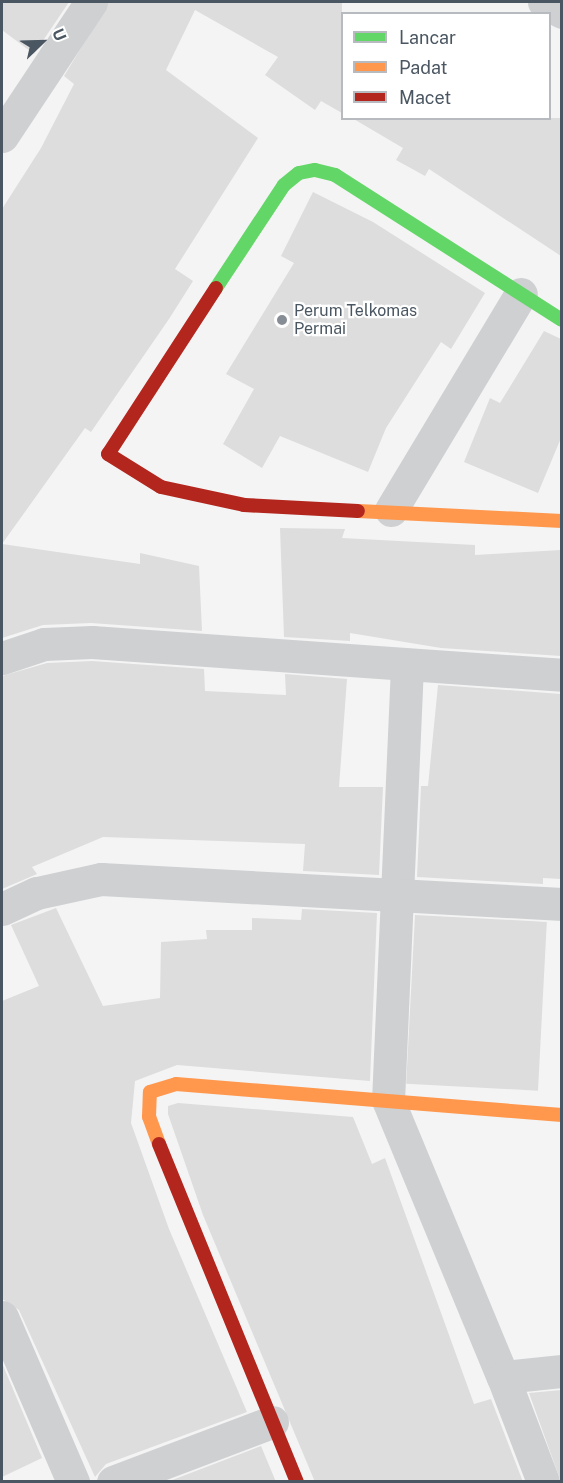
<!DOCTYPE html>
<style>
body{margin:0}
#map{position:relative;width:563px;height:1483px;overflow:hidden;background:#f4f4f4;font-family:"Public Sans",sans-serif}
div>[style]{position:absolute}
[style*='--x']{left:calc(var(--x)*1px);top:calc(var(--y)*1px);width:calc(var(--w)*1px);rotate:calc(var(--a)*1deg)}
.building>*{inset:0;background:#ddddde;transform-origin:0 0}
.street>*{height:33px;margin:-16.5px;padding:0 16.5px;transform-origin:16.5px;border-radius:16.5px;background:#ced0d2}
.fast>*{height:14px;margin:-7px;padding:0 7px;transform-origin:7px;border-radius:7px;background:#63d668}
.slow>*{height:14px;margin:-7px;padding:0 7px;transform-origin:7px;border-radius:7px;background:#ff974d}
.jam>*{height:14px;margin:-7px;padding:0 7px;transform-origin:7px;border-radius:7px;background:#b3261e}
.dots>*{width:16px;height:16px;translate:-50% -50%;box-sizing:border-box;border:3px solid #fff;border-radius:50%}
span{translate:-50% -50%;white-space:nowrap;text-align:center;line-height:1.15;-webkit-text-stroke:4.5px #fff;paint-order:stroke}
.poi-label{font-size:16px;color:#4a5661}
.left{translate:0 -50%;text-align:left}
.frame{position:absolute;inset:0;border:3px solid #4a5661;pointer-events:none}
.legend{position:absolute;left:341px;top:12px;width:210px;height:108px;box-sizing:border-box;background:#fff;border:2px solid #b7bbc0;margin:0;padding:8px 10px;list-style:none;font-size:18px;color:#4a5661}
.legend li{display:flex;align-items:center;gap:12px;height:30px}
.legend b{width:30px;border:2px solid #b7bbc0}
.north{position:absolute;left:12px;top:12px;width:60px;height:60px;-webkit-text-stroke:4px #fff;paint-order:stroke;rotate:67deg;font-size:16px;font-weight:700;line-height:24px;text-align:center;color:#4a5661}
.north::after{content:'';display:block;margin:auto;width:21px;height:27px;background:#4a5661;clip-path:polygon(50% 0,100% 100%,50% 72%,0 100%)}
</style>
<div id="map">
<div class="building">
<div style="clip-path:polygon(2px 2px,69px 2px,34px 54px,2px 30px)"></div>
<div style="clip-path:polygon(109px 2px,342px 2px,342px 113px,321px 101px,315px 110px,265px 75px,278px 57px,195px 10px,166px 70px,258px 138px,175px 269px,193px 281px,169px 319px,91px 432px,85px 428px,2px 544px,140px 564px,140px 553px,199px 566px,202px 631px,91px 623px,43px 625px,2px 638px,2px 209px,41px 148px,74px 84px,64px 76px)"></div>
<div style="clip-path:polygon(352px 118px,561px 118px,561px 256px,429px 169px,425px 176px,396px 160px,403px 148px)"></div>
<div style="clip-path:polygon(313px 192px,373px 222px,485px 293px,451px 349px,441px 342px,386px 428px,368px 472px,280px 436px,262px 468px,223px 444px,254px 389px,226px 374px,294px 263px,281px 256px)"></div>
<div style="clip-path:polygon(544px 331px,561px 339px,561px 438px,538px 493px,464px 462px,490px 398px,500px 403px)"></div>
<div style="clip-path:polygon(280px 528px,345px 529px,342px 538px,475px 545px,475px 555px,561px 550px,561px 656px,441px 648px,350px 633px,350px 641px,284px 637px)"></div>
<div style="clip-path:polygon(92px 661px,204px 669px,205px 691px,286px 695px,285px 674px,347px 679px,339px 787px,383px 787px,379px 875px,303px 871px,305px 844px,103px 837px,32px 867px,37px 874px,2px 889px,2px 676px,47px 663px)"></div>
<div style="clip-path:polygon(438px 685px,561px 694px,561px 879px,543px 878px,543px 884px,417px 877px,421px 786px,428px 786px)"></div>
<div style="clip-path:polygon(56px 908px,103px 1006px,160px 998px,161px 942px,207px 939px,206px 930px,252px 930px,252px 918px,301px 920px,302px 909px,377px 913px,370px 1081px,177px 1065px,135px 1081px,131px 1123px,169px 1229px,247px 1412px,106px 1464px,95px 1477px,19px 1310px,2px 1299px,2px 1001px,39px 986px,11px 925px)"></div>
<div style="left:415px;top:915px;width:132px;height:169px;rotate:3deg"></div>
<div style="clip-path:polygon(178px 1103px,353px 1117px,372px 1164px,385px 1158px,474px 1404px,491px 1399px,523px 1482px,315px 1482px,203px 1215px,168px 1114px,168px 1106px)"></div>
<div style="clip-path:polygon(2px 1363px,42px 1458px,2px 1477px)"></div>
<div style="clip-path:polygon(561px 1390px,561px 1482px,529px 1393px)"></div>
<div style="clip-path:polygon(261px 1446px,276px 1482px,167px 1482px)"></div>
</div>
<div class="street">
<div style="--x:544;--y:2;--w:21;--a:29"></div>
<div style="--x:2;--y:136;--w:161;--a:-56.4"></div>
<div style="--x:391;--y:510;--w:252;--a:-59"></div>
<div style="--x:2;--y:658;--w:44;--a:-18.4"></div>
<div style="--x:44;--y:644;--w:48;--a:-2.4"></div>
<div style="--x:92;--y:642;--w:471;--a:4"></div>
<div style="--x:407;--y:666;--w:434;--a:92.5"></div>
<div style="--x:388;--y:1100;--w:300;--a:67.5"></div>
<div style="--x:503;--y:1377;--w:59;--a:-5.8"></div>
<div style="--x:2;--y:909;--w:38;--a:-25"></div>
<div style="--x:37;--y:893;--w:66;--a:-12.3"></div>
<div style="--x:101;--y:879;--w:462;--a:3.1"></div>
<div style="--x:2;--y:1317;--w:180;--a:66.7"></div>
<div style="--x:503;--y:1377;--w:112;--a:69.1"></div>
<div style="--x:113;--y:1482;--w:170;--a:-20.7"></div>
</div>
<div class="fast">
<div style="--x:216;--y:288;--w:123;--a:-56.6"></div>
<div style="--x:284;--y:185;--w:19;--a:-39"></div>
<div style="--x:299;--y:173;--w:16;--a:-11"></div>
<div style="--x:315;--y:170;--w:21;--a:14"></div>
<div style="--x:335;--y:175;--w:269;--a:32.6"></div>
</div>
<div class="slow">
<div style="--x:358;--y:511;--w:204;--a:2.8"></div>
<div style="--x:159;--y:1144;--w:29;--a:-110"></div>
<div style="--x:149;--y:1117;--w:25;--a:-88"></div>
<div style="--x:150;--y:1092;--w:27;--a:-17"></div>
<div style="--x:176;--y:1084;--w:387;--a:4.6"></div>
</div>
<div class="jam">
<div style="--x:216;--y:288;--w:198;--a:123"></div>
<div style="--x:108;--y:454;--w:62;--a:31.9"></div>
<div style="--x:161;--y:487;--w:85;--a:12.2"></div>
<div style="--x:244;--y:505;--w:114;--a:3"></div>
<div style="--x:159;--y:1144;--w:365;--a:67.8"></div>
</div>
<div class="dots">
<div style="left:282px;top:320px;background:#868d94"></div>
</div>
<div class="poi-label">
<span class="left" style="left:294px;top:320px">Perum Telkomas<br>Permai</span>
</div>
<div class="frame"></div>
<ul class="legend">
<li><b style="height:8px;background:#63d668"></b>Lancar</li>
<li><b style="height:8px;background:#ff974d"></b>Padat</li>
<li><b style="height:8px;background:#b3261e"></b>Macet</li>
</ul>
<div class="north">U</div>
</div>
